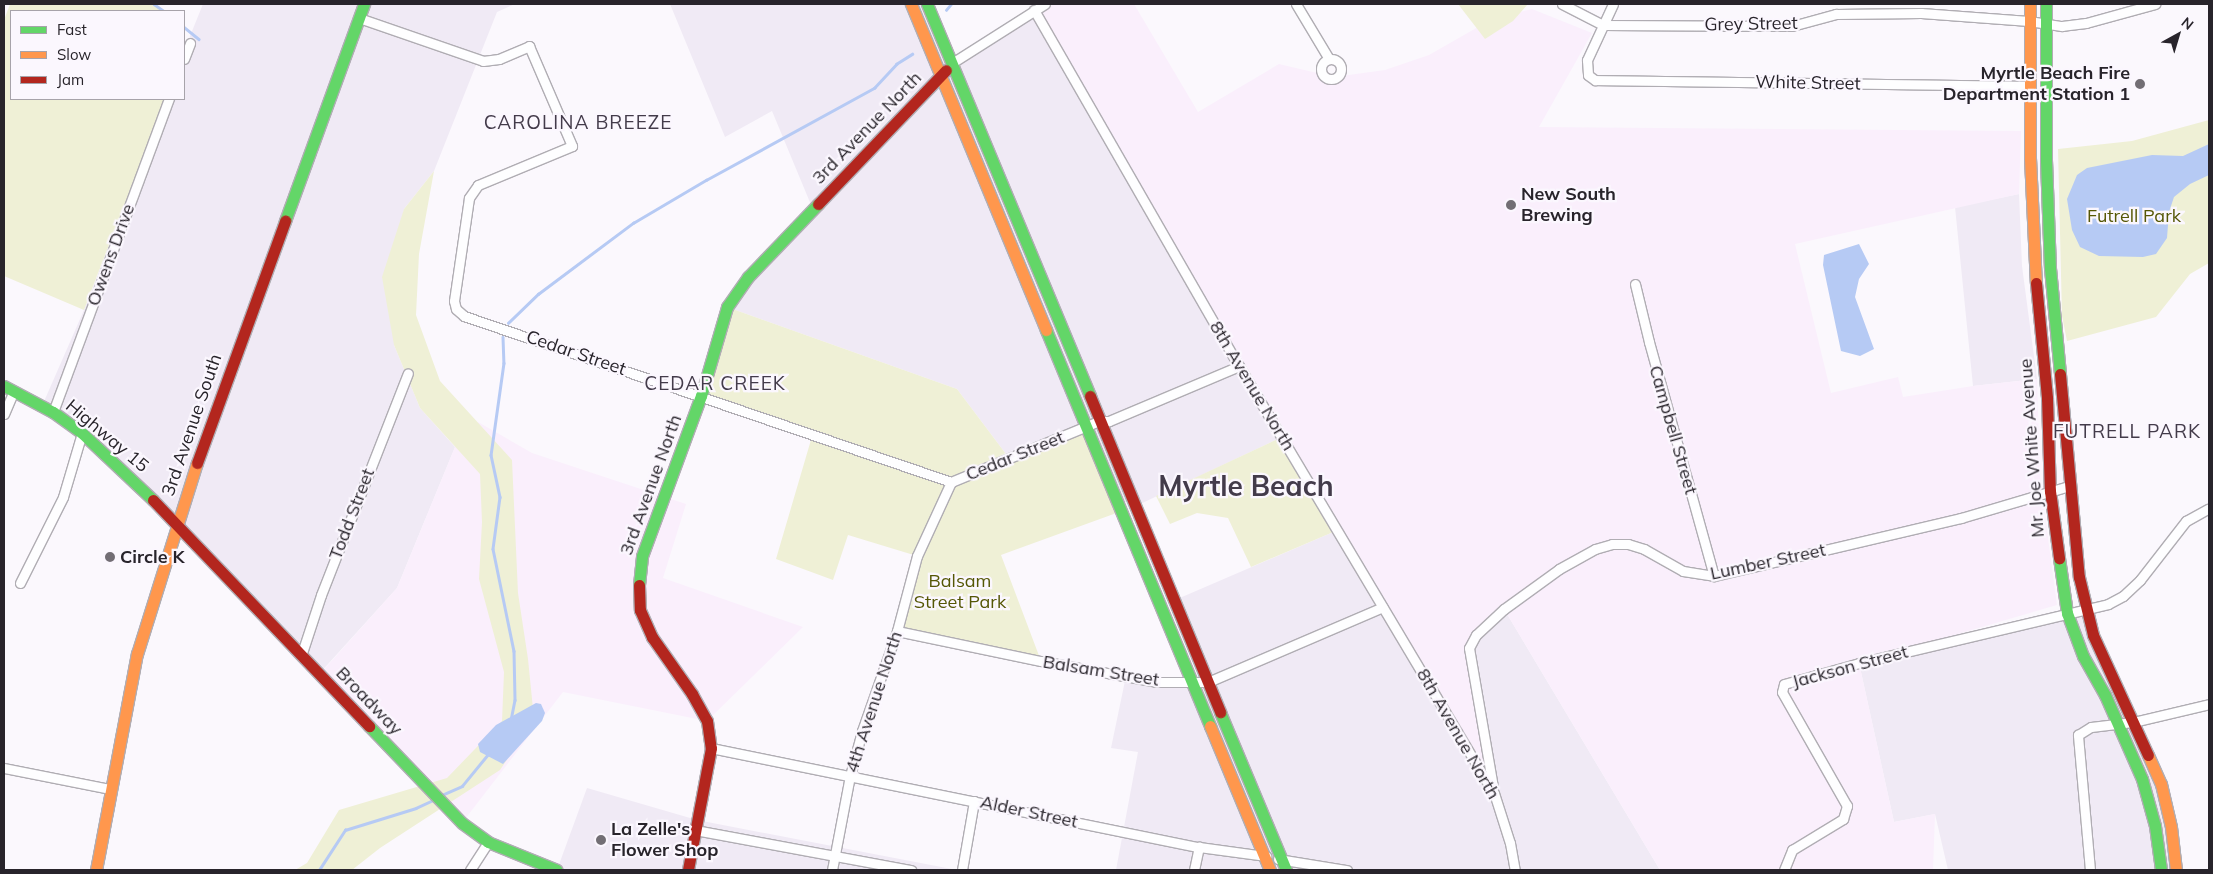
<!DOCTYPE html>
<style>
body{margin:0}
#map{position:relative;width:2213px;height:874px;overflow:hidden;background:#fbf8fd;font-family:Mulish,sans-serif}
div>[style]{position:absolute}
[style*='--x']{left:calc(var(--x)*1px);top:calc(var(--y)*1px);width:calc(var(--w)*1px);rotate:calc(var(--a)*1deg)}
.built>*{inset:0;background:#f0eaf5}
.industrial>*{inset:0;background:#faeffc}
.green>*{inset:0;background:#eff0d6}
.water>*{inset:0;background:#b6caf4}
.stream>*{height:2.5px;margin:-1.25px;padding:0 1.25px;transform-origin:1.25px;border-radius:1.25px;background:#b6caf4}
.roads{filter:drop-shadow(1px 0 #b0adb3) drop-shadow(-1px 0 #b0adb3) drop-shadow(0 1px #b0adb3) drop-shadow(0 -1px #b0adb3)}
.street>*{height:9px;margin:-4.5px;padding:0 4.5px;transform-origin:4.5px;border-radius:4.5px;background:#fefeff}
.street>.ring{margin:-4.5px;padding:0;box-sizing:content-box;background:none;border:9px solid #fefeff;border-radius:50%}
.fast>*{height:11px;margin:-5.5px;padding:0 5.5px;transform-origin:5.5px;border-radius:5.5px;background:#63d668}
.slow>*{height:11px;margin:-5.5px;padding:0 5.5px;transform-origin:5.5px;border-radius:5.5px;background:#ff974d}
.jam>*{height:11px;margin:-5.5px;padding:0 5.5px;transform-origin:5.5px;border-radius:5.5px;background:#b3261e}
.dots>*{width:14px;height:14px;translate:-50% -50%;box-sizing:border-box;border:2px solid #fbf7fe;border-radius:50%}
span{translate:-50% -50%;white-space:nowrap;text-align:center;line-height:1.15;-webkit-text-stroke:4.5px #fbf7fe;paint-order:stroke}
.street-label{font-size:18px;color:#28242b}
.poi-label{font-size:18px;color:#28242b;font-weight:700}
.right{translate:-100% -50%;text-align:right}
.left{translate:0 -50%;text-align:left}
.park-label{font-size:18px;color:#555705}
.neighbourhood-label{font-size:19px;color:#433b4a;letter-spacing:1px}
.town-label{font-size:28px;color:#433b4a;font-weight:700}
.frame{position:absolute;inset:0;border:5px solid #28242b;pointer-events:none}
.legend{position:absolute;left:10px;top:10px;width:175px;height:90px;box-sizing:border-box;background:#fbf7fe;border:1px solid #a7a3aa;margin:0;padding:6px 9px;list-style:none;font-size:15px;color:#28242b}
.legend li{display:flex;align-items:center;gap:10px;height:25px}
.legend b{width:25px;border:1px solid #a7a3aa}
.north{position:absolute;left:2153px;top:10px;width:50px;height:50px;-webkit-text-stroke:4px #fbf7fe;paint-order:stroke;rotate:39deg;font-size:14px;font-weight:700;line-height:20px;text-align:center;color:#28242b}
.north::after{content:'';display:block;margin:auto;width:18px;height:22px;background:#28242b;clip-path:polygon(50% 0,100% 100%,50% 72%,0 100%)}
</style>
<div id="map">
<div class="built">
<div style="clip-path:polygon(203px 4px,515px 4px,497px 12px,434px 171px,404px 209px,394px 345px,420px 408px,455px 447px,397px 588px,319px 674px,177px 525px,42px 406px,84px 310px,165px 99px,184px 99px,184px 51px)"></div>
<div style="clip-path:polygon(670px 4px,927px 4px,952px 63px,1033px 9px,1284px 436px,1136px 506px,1009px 458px,957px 389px,727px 307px,814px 212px,772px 111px,725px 137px)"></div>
<div style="clip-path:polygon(2019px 194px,2022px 266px,2037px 379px,1973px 386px,1955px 207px)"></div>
<div style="clip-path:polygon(1338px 530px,1469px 648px,1504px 609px,1660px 870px,1116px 870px,1138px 752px,1111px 748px,1126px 676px,1207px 681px,1175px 600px)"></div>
<div style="clip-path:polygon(2086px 610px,2150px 758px,2176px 870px,1948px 870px,1935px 814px,1894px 822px,1859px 663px)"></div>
<div style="clip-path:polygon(587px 788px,697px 820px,957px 870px,557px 870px)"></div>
</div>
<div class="industrial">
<div style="clip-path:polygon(1045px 4px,1134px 4px,1198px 112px,1279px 64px,1334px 77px,1385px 70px,1429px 55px,1492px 19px,1532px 9px,1592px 33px,1539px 127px,2021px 131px,2019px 194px,1795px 244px,1831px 393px,1898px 377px,1903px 397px,1973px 386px,2037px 379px,2040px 478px,2057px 605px,1859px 663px,1894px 822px,1935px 814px,1933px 870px,1660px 870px,1504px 609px,1469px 648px,1494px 793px,1034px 10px)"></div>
<div style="clip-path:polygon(478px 422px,532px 453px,686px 504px,663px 578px,803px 627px,707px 721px,563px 692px,462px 823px,319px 675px,397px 588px,455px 447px)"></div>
</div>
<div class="green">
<div style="clip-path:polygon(10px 4px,154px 4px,161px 11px,11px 11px,11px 99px,165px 99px,84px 310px,4px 276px,4px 20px)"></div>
<div style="clip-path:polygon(1458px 4px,1528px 4px,1513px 21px,1485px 39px)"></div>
<div style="clip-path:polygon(2209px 120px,2209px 263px,2190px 274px,2156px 317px,2067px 341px,2062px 316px,2058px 149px,2132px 141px)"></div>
<div style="clip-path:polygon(434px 171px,419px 254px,416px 315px,440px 381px,512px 460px,518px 593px,528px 659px,534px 719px,500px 770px,380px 848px,352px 870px,295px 870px,307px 863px,339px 810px,447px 778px,502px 721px,504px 672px,479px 579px,482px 522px,480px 474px,420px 408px,394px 345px,382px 277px,404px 209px)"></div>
<div style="clip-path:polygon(727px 307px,957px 389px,1009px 458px,1085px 427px,1122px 511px,1001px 555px,1041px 661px,897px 631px,917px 556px,848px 535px,833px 580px,776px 559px,813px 433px,701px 396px)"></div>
<div style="clip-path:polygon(1284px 436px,1338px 530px,1251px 567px,1228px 518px,1197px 513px,1170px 524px,1156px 496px)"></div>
</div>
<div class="water">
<div style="clip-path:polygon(2209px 144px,2209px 175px,2190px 184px,2174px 197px,2169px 212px,2167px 238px,2156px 254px,2143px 257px,2099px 256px,2080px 247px,2072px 230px,2067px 199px,2077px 175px,2087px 168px,2152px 155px,2183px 156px)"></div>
<div style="clip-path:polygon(1859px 244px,1869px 264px,1859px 279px,1855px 297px,1874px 349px,1860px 356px,1841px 351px,1823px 265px,1824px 255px)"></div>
<div style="clip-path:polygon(536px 703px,541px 704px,545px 713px,542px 721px,503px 764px,480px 752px,478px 744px,496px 725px)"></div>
</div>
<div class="stream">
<div style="--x:154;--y:4;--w:12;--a:35"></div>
<div style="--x:946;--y:10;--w:8;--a:-50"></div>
<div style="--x:184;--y:27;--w:19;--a:39"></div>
<div style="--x:508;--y:323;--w:42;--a:-44"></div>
<div style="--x:538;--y:294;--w:119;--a:-36.8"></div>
<div style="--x:633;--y:223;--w:85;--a:-30.5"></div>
<div style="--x:706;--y:180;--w:192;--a:-28.7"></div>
<div style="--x:874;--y:88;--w:33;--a:-47"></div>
<div style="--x:896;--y:64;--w:19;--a:-32"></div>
<div style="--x:503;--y:337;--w:26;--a:88"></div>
<div style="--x:504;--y:363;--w:93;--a:98"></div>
<div style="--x:491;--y:455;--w:43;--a:77.9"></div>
<div style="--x:500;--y:497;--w:52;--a:97.7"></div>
<div style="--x:493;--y:549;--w:104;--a:78.4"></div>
<div style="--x:514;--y:651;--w:49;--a:88.8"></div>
<div style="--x:515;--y:700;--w:20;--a:101"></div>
<div style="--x:442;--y:795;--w:22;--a:-24"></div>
<div style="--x:462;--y:786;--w:43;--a:-50.7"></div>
<div style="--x:319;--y:870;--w:48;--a:-57"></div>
<div style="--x:345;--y:830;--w:74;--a:-17.2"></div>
<div style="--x:416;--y:808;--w:19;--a:-25"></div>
</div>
<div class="roads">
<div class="street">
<div style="--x:1296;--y:4;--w:64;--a:59"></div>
<div style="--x:1562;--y:4;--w:46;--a:27.1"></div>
<div style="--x:1603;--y:25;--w:189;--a:0.3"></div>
<div style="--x:1792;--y:26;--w:46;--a:-15.3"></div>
<div style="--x:1836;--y:14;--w:85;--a:-0.7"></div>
<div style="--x:1921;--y:13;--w:108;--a:4.2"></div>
<div style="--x:2029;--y:21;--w:33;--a:9"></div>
<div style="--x:2062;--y:26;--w:24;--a:-7"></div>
<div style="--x:2086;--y:23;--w:72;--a:-15.4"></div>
<div style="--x:1613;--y:4;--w:62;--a:114.9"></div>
<div style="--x:1587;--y:60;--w:15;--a:86"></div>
<div style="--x:1588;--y:75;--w:9;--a:36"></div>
<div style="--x:1595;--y:80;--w:434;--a:0.8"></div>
<div style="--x:1034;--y:10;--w:411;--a:60.1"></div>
<div style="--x:1239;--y:366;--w:497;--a:59.2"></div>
<div style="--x:1494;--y:793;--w:52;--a:72.3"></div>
<div style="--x:1510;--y:843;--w:27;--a:80"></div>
<div style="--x:359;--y:18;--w:131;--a:19.1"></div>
<div style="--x:483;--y:61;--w:16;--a:-7"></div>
<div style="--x:499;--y:59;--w:33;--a:-23"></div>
<div style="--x:529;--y:46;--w:109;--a:66.7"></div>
<div style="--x:572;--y:146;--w:102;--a:157.5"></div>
<div style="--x:478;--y:185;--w:16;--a:125"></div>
<div style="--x:469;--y:198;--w:104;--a:98.3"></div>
<div style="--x:454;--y:301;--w:8;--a:76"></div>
<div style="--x:456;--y:309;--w:11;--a:41"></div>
<div style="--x:464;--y:316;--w:515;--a:18.82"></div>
<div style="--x:951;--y:482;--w:160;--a:-22.4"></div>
<div style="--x:1099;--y:421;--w:10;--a:0"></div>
<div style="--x:1109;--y:421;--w:141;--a:-22.9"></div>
<div style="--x:184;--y:59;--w:17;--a:-69"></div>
<div class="ring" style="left:1321px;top:59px;width:11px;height:11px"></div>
<div style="--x:952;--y:63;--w:110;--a:-32.4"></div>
<div style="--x:1635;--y:284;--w:60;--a:76.4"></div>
<div style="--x:1649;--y:342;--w:243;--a:74.5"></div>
<div style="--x:53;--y:412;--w:334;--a:-69.7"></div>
<div style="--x:4;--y:414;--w:25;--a:-67"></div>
<div style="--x:20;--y:583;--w:96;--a:-63.4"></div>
<div style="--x:63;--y:497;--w:67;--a:-73.5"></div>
<div style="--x:897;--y:631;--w:147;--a:11.8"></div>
<div style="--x:1041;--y:661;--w:117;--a:10.3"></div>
<div style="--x:1156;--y:682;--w:52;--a:0"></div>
<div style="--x:1208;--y:682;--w:190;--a:-23.2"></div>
<div style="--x:301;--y:656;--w:64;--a:-71.8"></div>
<div style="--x:321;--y:595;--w:238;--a:-68.6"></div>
<div style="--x:711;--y:748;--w:498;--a:11.5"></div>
<div style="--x:1199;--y:847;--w:68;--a:7.7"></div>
<div style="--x:4;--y:768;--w:108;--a:11.2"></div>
<div style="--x:1493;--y:787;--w:141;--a:-99.8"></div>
<div style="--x:1469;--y:648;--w:15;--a:-62"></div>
<div style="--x:1476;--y:635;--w:38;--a:-43"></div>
<div style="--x:1504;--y:609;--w:68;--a:-36"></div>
<div style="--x:1559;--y:569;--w:41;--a:-29.1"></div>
<div style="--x:1595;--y:549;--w:18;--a:-16"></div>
<div style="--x:1612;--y:544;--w:16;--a:0"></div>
<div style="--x:1628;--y:544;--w:17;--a:17"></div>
<div style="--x:1644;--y:549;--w:45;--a:29.4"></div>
<div style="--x:1683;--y:571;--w:31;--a:9"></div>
<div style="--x:1714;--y:576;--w:254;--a:-13.2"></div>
<div style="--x:1961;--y:518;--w:113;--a:-16.5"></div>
<div style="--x:695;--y:830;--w:220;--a:10.5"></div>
<div style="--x:1278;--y:859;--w:70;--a:9.1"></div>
<div style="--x:470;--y:870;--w:33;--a:-57"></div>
<div style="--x:832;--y:870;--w:96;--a:-79.2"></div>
<div style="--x:850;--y:776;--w:47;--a:-75.1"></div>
<div style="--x:862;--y:731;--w:106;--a:-70.7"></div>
<div style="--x:897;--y:631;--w:78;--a:-75.1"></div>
<div style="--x:917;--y:556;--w:81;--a:-65.3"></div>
<div style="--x:962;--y:870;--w:70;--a:-80.1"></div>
<div style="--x:1194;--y:870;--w:24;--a:-78"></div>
<div style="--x:1784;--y:870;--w:22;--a:-68"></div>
<div style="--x:1792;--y:850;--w:60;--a:-31.3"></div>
<div style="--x:1843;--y:819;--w:14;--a:-73"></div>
<div style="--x:1847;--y:806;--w:131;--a:-119.7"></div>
<div style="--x:1782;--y:692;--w:8;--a:-76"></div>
<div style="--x:1784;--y:684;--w:78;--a:-15.6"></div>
<div style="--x:1859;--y:663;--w:256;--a:-13.3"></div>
<div style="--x:2108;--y:604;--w:17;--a:-28"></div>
<div style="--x:2123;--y:596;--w:23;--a:-43"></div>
<div style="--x:2140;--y:580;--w:75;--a:-52.1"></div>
<div style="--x:2186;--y:521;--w:26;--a:-29"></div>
<div style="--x:2090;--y:870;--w:136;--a:-95.1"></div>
<div style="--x:2078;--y:735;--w:15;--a:-32"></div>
<div style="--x:2091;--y:727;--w:42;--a:-6.8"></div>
<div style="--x:2133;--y:722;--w:78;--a:-13.3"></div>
</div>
<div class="fast">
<div style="--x:927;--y:4;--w:425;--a:67.4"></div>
<div style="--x:2046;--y:4;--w:156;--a:90"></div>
<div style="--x:2046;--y:160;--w:108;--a:87.9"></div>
<div style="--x:2050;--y:268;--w:106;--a:84.6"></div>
<div style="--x:285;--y:221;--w:231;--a:-70"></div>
<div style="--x:1046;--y:330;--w:429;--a:67.5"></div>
<div style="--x:4;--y:386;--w:55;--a:28"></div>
<div style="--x:53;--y:412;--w:36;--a:36"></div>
<div style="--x:82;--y:433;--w:98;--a:43.3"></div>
<div style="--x:2059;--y:558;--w:56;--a:81.7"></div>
<div style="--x:2067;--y:613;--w:46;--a:69.6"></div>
<div style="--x:2083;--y:656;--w:45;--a:60.6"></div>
<div style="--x:2105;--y:695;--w:92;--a:66.2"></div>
<div style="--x:2142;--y:779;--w:49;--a:74.5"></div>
<div style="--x:2155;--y:826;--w:44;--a:82.2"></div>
<div style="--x:639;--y:585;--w:29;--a:-84"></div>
<div style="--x:642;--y:556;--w:171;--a:-69.8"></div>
<div style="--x:701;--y:396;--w:93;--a:-73.7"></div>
<div style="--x:727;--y:307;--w:37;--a:-55"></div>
<div style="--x:748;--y:277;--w:101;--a:-46.2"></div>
<div style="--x:1220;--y:712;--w:171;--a:67.3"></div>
<div style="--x:369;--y:726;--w:134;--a:46.2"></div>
<div style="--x:462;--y:823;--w:32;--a:36"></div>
<div style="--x:488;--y:842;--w:74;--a:22.1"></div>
</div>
<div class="slow">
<div style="--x:911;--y:4;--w:353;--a:67.5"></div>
<div style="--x:2030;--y:4;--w:154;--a:90"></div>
<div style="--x:2030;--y:158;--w:125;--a:87.3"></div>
<div style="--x:1210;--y:726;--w:156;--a:67.4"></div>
<div style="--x:2148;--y:755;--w:32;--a:66"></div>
<div style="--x:2161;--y:784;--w:44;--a:76.9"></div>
<div style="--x:2171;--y:827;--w:43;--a:83.4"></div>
<div style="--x:96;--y:870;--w:220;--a:-79.3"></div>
<div style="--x:137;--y:654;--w:200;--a:-72.6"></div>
</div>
<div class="jam">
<div style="--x:818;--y:204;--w:185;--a:-46.3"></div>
<div style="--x:2036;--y:283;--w:116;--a:84.5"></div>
<div style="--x:2047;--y:398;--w:93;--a:88.2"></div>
<div style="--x:2050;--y:491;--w:68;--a:82.3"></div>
<div style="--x:2060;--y:374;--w:204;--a:84.7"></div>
<div style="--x:2079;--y:577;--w:60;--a:76.4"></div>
<div style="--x:2093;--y:635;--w:132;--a:65.4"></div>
<div style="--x:1090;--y:396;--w:342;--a:67.6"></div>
<div style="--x:197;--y:463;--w:258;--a:-70"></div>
<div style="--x:153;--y:500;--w:313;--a:46.3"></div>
<div style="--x:639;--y:585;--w:25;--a:88"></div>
<div style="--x:640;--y:610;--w:30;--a:66"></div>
<div style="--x:652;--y:637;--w:70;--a:54.9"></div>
<div style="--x:692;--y:694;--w:31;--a:61"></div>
<div style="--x:707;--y:721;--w:27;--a:82"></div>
<div style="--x:711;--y:748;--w:124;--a:100.7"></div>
</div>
</div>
<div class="dots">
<div style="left:2140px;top:84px;background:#726e74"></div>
<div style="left:1511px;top:205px;background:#726e74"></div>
<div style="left:110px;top:557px;background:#726e74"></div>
<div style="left:601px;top:840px;background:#726e74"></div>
</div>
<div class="street-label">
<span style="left:1751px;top:24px;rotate:-1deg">Grey Street</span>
<span style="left:1808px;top:83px;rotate:1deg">White Street</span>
<span style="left:867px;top:128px;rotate:-46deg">3rd Avenue North</span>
<span style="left:111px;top:255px;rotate:-70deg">Owens Drive</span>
<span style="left:576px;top:353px;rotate:19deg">Cedar Street</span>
<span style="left:1252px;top:386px;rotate:59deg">8th Avenue North</span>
<span style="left:192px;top:425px;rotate:-71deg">3rd Avenue South</span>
<span style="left:1673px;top:430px;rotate:74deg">Campbell Street</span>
<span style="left:107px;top:436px;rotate:40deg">Highway 15</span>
<span style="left:2032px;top:448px;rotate:-94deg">Mr. Joe White Avenue</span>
<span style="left:1015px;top:456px;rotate:-22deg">Cedar Street</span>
<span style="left:651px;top:485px;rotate:-70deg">3rd Avenue North</span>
<span style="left:352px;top:514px;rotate:-69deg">Todd Street</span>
<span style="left:1768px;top:562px;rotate:-12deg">Lumber Street</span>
<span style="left:1850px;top:667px;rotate:-15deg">Jackson Street</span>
<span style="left:1101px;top:671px;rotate:9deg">Balsam Street</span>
<span style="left:369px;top:701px;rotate:46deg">Broadway</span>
<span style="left:874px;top:702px;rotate:-72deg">4th Avenue North</span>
<span style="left:1458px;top:734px;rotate:60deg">8th Avenue North</span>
<span style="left:1029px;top:812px;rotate:12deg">Alder Street</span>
</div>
<div class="poi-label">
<span class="right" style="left:2130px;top:84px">Myrtle Beach Fire<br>Department Station 1</span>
<span class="left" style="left:1521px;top:205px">New South<br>Brewing</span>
<span class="left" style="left:120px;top:557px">Circle K</span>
<span class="left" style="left:611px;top:840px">La Zelle's<br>Flower Shop</span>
</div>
<div class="park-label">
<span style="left:2134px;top:216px">Futrell Park</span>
<span style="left:960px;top:592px">Balsam<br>Street Park</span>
</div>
<div class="neighbourhood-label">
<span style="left:578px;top:123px">CAROLINA BREEZE</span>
<span style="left:715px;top:384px">CEDAR CREEK</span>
<span style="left:2127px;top:432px">FUTRELL PARK</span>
</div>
<div class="town-label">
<span style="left:1246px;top:486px">Myrtle Beach</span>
</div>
<div class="frame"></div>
<ul class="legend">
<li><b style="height:6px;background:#63d668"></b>Fast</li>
<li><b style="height:6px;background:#ff974d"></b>Slow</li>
<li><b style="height:6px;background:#b3261e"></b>Jam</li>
</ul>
<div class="north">N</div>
</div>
